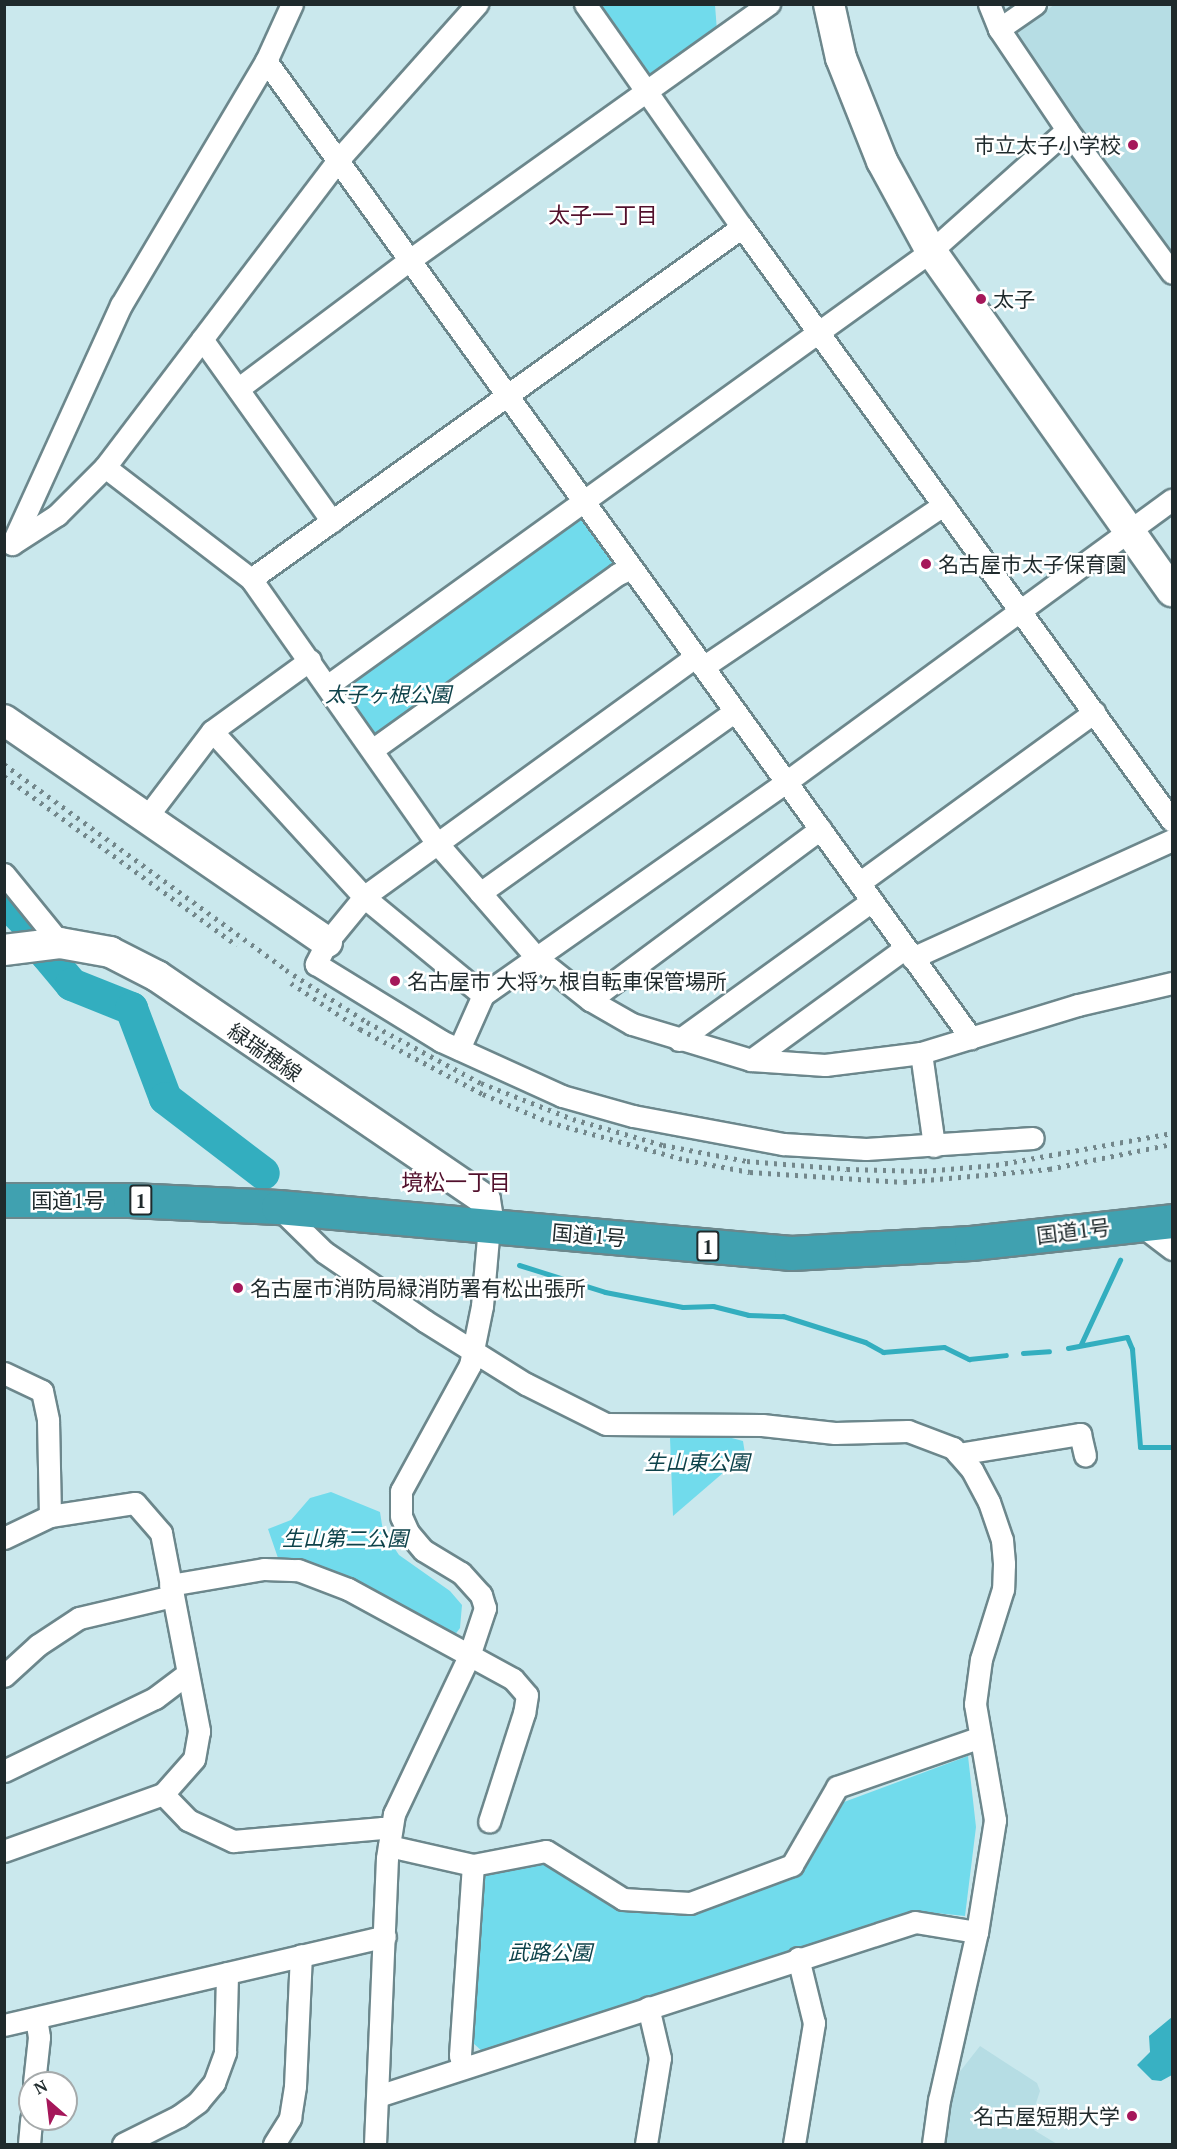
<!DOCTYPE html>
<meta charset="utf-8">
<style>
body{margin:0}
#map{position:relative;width:1177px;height:2149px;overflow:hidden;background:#cae8ed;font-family:"PT Serif","Noto Sans JP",serif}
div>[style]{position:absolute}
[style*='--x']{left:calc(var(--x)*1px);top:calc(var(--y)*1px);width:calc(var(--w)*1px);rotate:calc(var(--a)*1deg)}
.built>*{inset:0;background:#b6dde4}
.green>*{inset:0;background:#71dbec}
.forest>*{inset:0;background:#38b1c3}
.stream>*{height:5px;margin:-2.5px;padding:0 2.5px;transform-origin:2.5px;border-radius:2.5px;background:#33aebf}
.river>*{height:33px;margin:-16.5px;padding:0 16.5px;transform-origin:16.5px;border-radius:16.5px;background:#33aebf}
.roads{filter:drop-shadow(2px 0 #6c878c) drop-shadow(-2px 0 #6c878c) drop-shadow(0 2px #6c878c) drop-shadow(0 -2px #6c878c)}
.street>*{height:21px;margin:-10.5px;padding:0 10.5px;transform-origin:10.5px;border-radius:10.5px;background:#fff}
.secondary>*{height:30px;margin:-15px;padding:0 15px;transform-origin:15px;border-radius:15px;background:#fff}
.highway>*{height:33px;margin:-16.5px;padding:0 16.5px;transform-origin:16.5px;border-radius:16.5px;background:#40a1b0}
.rail>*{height:4.5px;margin-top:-2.25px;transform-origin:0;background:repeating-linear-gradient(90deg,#73878b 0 3px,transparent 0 9px)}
.dots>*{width:16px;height:16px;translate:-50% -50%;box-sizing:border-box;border:3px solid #fff;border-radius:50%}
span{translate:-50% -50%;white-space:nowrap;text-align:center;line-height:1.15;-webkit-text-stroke:5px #fff;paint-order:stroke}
.shield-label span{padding:2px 4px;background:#fff;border:2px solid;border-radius:4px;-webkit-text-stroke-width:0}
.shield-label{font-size:20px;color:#1f2a2c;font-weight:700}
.poi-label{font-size:21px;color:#1f2a2c}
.right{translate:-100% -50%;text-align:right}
.left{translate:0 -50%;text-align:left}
.park-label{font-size:21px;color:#0d424a;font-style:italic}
.street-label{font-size:21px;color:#1f2a2c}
.neighbourhood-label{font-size:22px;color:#52102c}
.frame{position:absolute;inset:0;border:6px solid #1f2a2c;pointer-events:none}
.north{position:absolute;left:18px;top:2071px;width:60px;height:60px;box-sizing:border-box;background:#fff;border:2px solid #a5aaab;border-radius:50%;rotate:332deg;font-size:16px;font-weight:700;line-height:24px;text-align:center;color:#1f2a2c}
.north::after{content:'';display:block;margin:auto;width:21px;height:27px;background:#a5175a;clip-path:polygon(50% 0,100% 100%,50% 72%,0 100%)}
</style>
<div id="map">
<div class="built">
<div style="clip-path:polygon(1054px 5px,1172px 5px,1172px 253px,1016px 37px,1018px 30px)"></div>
<div style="clip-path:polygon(980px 2046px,1037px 2083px,1040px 2091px,1032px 2115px,1034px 2130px,1057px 2144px,944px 2144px,943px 2119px,958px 2074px)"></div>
</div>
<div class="green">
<div style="clip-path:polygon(593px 5px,715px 5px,717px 31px,645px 80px)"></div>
<div style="clip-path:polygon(578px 518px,588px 520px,616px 558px,616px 569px,384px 736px,374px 734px,345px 693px,347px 685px)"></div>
<div style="clip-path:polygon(724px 1436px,743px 1441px,745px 1454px,673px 1516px,670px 1438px)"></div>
<div style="clip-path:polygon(331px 1492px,380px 1512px,383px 1531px,399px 1555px,450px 1591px,462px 1605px,460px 1628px,454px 1636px,320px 1566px,278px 1558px,268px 1529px,291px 1520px,310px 1498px)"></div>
<div style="clip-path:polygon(968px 1756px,976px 1827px,965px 1916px,916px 1911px,483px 2052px,473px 2043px,477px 1880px,481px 1872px,542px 1859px,624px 1910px,696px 1913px,801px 1875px,844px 1802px)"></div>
</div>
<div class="forest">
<div style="clip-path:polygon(1172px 2017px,1172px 2075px,1161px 2081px,1152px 2080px,1137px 2065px,1150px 2052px,1149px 2036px)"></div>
</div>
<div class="stream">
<div style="--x:519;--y:1265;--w:90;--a:17.4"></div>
<div style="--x:605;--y:1292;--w:79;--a:10.9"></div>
<div style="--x:683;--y:1307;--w:30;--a:-2"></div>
<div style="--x:713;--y:1306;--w:36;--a:14"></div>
<div style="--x:748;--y:1315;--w:35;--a:2"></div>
<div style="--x:783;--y:1316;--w:86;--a:17.6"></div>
<div style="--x:865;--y:1342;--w:21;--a:29"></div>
<div style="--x:883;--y:1352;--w:61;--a:-4.7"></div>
<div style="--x:944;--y:1347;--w:28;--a:26"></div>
<div style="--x:969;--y:1359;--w:37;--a:-6"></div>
<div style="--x:1081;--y:1344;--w:93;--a:-65.1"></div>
<div style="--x:1068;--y:1348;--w:60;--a:-10.6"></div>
<div style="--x:1127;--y:1337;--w:13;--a:67"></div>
<div style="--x:1132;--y:1349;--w:98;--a:85.3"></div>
<div style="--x:1140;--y:1447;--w:32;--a:0"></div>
<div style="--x:1023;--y:1353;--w:26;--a:-4"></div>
</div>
<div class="river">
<div style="--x:4;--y:900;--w:45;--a:45.9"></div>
<div style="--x:35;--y:932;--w:25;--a:63"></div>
<div style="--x:46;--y:954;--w:39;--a:50"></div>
<div style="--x:71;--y:984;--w:65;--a:21.8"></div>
<div style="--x:131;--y:1008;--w:96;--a:69.3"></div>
<div style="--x:165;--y:1098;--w:123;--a:37.4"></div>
</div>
<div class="roads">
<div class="street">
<div style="--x:585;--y:4;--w:273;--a:54.9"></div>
<div style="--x:742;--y:227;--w:733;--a:54.1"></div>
<div style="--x:989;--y:4;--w:27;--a:68"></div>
<div style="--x:999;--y:29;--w:122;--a:56"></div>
<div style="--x:1067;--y:130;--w:177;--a:53.7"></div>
<div style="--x:999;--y:29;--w:44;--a:-34.8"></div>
<div style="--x:266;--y:61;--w:1205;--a:54.19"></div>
<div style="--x:202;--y:339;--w:224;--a:54.5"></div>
<div style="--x:239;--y:388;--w:215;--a:-36.9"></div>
<div style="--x:411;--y:259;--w:440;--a:-35.5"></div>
<div style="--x:105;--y:467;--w:184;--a:37.5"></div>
<div style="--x:251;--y:579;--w:322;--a:54.9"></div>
<div style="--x:436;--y:842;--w:154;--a:49"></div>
<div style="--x:537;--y:958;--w:68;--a:38.4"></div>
<div style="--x:590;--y:1000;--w:48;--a:29.7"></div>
<div style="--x:632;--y:1024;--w:124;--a:16.8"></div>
<div style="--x:751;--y:1060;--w:74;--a:3.9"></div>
<div style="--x:825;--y:1065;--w:97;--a:-7.1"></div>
<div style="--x:921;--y:1053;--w:164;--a:-17"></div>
<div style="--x:1078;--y:1005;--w:97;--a:-13.2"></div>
<div style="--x:12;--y:544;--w:54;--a:-32.8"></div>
<div style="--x:57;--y:515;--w:68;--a:-45"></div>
<div style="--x:105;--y:467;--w:387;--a:-52.8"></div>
<div style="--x:339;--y:159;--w:208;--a:-48.3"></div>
<div style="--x:12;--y:544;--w:263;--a:-65.5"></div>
<div style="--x:121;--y:305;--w:284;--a:-59.3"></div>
<div style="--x:266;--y:61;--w:63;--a:-65.5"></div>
<div style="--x:251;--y:579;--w:604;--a:-35.64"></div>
<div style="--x:695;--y:657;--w:409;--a:144.1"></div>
<div style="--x:364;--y:897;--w:58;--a:129.4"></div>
<div style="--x:327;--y:942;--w:25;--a:117"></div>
<div style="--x:316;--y:964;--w:147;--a:31.6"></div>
<div style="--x:441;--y:1041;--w:133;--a:24.4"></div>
<div style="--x:562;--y:1096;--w:74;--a:15.7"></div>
<div style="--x:633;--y:1116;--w:153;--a:10.6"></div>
<div style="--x:783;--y:1144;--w:83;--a:3.4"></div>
<div style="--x:866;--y:1149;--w:167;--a:-3.8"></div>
<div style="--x:703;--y:667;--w:290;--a:-34"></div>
<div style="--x:327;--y:686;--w:744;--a:-35.76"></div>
<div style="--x:931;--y:251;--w:182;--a:-41.7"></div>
<div style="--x:212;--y:731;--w:225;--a:47.5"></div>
<div style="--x:364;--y:897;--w:154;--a:39.5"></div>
<div style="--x:372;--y:750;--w:302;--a:-35.6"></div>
<div style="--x:618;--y:574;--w:15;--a:-23"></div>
<div style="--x:146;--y:818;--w:109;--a:-52.8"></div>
<div style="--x:212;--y:731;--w:121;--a:-35.9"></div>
<div style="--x:4;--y:874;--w:89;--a:50.9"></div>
<div style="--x:859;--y:883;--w:291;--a:-36"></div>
<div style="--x:480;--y:893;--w:313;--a:-35.5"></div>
<div style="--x:912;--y:958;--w:286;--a:-24.4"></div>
<div style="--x:590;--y:1000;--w:287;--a:-36.6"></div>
<div style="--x:679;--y:1040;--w:238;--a:-35.8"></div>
<div style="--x:459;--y:1049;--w:59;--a:-66"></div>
<div style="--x:483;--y:995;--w:370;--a:-35.1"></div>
<div style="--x:786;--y:782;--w:478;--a:-36.2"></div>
<div style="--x:921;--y:1053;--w:94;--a:82"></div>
<div style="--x:751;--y:1060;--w:190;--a:-36"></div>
<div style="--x:278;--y:1207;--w:64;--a:44.4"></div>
<div style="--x:324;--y:1252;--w:122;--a:34.3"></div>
<div style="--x:425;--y:1321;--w:119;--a:32"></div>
<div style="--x:526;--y:1384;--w:89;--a:26.6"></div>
<div style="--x:606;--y:1424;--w:156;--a:0.4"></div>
<div style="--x:762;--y:1425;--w:73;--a:6.3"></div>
<div style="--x:835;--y:1433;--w:73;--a:-1.6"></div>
<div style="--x:908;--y:1431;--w:48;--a:20.7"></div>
<div style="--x:953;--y:1448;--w:29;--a:49"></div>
<div style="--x:972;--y:1470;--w:36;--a:62"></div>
<div style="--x:989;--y:1502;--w:40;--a:71.1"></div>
<div style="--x:1002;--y:1540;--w:24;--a:85"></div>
<div style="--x:1004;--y:1564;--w:25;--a:92"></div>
<div style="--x:1003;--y:1589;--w:73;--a:107.4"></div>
<div style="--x:981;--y:1659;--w:45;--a:97.6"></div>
<div style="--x:975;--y:1704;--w:118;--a:80.2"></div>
<div style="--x:995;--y:1820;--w:113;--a:99.1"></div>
<div style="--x:1138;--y:1223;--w:43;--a:37.4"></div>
<div style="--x:4;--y:1373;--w:42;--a:25.3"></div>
<div style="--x:42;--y:1391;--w:30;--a:78"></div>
<div style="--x:48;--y:1420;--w:96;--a:88.8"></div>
<div style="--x:958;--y:1454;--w:124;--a:-9.3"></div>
<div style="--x:1080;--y:1434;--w:22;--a:77"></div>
<div style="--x:4;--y:1538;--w:51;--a:-25.6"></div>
<div style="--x:50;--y:1516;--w:86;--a:-8.7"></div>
<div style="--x:135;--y:1503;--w:40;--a:49"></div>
<div style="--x:161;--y:1533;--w:202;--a:79.1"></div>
<div style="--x:199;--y:1731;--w:28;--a:100"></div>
<div style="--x:194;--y:1759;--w:47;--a:131.5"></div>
<div style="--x:163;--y:1794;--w:169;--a:160.3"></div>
<div style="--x:170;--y:1585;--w:95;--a:-9.7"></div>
<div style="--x:264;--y:1569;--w:34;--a:2"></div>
<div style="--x:298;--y:1570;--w:53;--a:20.8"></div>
<div style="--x:348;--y:1589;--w:188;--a:28.6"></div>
<div style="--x:513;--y:1679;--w:21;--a:49"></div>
<div style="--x:527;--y:1695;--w:18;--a:99"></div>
<div style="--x:524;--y:1713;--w:114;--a:107.8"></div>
<div style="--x:4;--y:1676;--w:46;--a:-42.4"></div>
<div style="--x:38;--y:1645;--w:49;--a:-33.4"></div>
<div style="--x:79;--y:1618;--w:96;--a:-13.3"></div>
<div style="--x:4;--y:1771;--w:168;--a:-25.8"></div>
<div style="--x:155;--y:1698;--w:40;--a:-37"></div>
<div style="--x:163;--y:1794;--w:36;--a:46"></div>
<div style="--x:188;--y:1820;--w:50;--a:25"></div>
<div style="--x:233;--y:1841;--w:150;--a:-5"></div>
<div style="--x:382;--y:1828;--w:9;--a:13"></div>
<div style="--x:389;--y:1846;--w:86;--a:12.7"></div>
<div style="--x:473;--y:1865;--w:74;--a:-10.9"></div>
<div style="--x:546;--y:1851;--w:91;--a:31.9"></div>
<div style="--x:623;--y:1899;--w:67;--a:3.4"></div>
<div style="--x:690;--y:1903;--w:109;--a:-20.4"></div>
<div style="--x:792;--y:1865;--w:90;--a:-60"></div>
<div style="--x:837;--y:1787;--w:149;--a:-19.2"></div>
<div style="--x:4;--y:2025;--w:391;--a:-13.1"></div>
<div style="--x:463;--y:2068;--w:13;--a:-103"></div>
<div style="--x:460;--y:2055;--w:190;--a:-86.1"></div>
<div style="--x:34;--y:2083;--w:46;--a:-83.8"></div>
<div style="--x:39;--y:2037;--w:18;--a:-99"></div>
<div style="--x:378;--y:2096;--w:564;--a:-17.95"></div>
<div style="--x:915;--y:1922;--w:63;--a:9.2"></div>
<div style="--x:977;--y:1932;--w:172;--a:102.7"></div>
<div style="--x:939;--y:2100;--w:44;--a:97.8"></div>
<div style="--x:29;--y:2144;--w:25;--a:-85"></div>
<div style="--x:123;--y:2144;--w:63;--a:-26.6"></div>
<div style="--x:179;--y:2116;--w:24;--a:-36"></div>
<div style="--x:198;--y:2102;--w:25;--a:-50"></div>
<div style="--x:214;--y:2083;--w:33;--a:-70"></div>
<div style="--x:225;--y:2052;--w:79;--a:-88.5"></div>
<div style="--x:274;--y:2144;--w:31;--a:-58"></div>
<div style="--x:290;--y:2118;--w:32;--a:-81"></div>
<div style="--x:295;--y:2086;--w:131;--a:-87.4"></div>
<div style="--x:375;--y:2144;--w:286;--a:-87.6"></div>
<div style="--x:387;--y:1858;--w:45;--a:-81"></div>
<div style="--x:394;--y:1814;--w:175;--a:-64.6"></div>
<div style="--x:469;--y:1656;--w:51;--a:-71.6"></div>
<div style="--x:485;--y:1608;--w:14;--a:-107"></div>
<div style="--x:481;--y:1595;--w:30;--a:-132"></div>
<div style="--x:461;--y:1573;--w:44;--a:-148.8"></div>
<div style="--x:423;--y:1550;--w:23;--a:-130"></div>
<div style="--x:408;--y:1532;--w:17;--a:-114"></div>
<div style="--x:401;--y:1516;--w:25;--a:-90"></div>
<div style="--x:401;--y:1491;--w:144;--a:-61.3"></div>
<div style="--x:470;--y:1365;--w:60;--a:-78.5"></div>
<div style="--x:482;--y:1306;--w:80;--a:-85"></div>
<div style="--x:646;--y:2144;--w:87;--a:-80.8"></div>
<div style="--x:660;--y:2058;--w:52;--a:-103.2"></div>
<div style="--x:794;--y:2144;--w:123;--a:-80.6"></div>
<div style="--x:814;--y:2023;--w:67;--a:-103.8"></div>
</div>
<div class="secondary">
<div style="--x:829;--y:4;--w:55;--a:77.5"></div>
<div style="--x:841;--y:58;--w:111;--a:68.3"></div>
<div style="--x:882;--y:161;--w:102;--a:61.4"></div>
<div style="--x:931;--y:251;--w:417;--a:54.7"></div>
<div style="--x:4;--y:720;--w:392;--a:34.5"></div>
<div style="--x:4;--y:950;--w:56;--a:-7.1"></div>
<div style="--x:60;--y:943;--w:51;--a:10.2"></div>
<div style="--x:110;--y:952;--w:53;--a:27.1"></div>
<div style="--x:157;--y:976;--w:397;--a:34.3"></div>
<div style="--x:485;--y:1200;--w:26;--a:81"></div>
</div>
<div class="highway">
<div style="--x:4;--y:1200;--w:126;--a:0"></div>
<div style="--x:130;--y:1200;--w:148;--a:2.7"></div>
<div style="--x:278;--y:1207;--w:515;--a:5.12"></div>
<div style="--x:791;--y:1253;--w:180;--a:-3.2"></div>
<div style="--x:971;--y:1243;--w:202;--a:-6.2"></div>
</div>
</div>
<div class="rail">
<div style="--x:4;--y:764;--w:349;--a:36.1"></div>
<div style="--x:286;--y:970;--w:96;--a:32.7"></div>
<div style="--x:367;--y:1022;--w:129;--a:28.2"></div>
<div style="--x:481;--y:1083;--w:99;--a:21.4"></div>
<div style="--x:573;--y:1119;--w:94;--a:16.1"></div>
<div style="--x:663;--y:1145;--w:86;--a:10.8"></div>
<div style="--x:747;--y:1161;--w:100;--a:4.6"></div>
<div style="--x:847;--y:1169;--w:77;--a:1.5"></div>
<div style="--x:924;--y:1171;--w:72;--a:-4.8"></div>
<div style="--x:996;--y:1165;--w:179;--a:-10.3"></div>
<div style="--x:4;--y:776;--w:288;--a:36"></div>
<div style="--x:291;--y:983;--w:83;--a:33.7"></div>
<div style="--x:360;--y:1029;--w:139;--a:27.9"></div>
<div style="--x:483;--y:1094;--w:72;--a:23"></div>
<div style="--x:549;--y:1122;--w:142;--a:15.5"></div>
<div style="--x:686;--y:1160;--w:65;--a:10.6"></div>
<div style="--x:750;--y:1172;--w:154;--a:3.7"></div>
<div style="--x:904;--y:1182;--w:146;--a:-5.1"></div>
<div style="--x:1049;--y:1169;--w:126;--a:-11.5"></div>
</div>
<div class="dots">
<div style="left:1133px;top:145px;background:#a5175a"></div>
<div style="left:981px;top:299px;background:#a5175a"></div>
<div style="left:926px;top:564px;background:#a5175a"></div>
<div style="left:395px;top:981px;background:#a5175a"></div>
<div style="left:238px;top:1288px;background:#a5175a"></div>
<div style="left:1132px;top:2116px;background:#a5175a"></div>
</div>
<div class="shield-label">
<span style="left:141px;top:1200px">1</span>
<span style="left:708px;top:1246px">1</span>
</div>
<div class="poi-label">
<span class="right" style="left:1121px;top:145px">市立太子小学校</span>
<span class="left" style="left:993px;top:299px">太子</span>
<span class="left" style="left:938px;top:564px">名古屋市太子保育園</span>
<span class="left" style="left:407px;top:981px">名古屋市 大将ヶ根自転車保管場所</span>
<span class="left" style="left:250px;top:1288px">名古屋市消防局緑消防署有松出張所</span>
<span class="right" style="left:1120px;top:2116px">名古屋短期大学</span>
</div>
<div class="park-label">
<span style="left:388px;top:694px">太子ヶ根公園</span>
<span style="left:697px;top:1462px">生山東公園</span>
<span style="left:345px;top:1538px">生山第二公園</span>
<span style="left:550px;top:1952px">武路公園</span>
</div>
<div class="street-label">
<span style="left:265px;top:1052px;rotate:35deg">緑瑞穂線</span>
<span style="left:68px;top:1200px">国道1号</span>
<span style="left:1073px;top:1231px;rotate:-7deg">国道1号</span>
<span style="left:589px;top:1235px;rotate:5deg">国道1号</span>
</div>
<div class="neighbourhood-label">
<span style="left:603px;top:215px">太子一丁目</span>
<span style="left:456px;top:1182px">境松一丁目</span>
</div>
<div class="frame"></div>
<div class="north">N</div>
</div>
